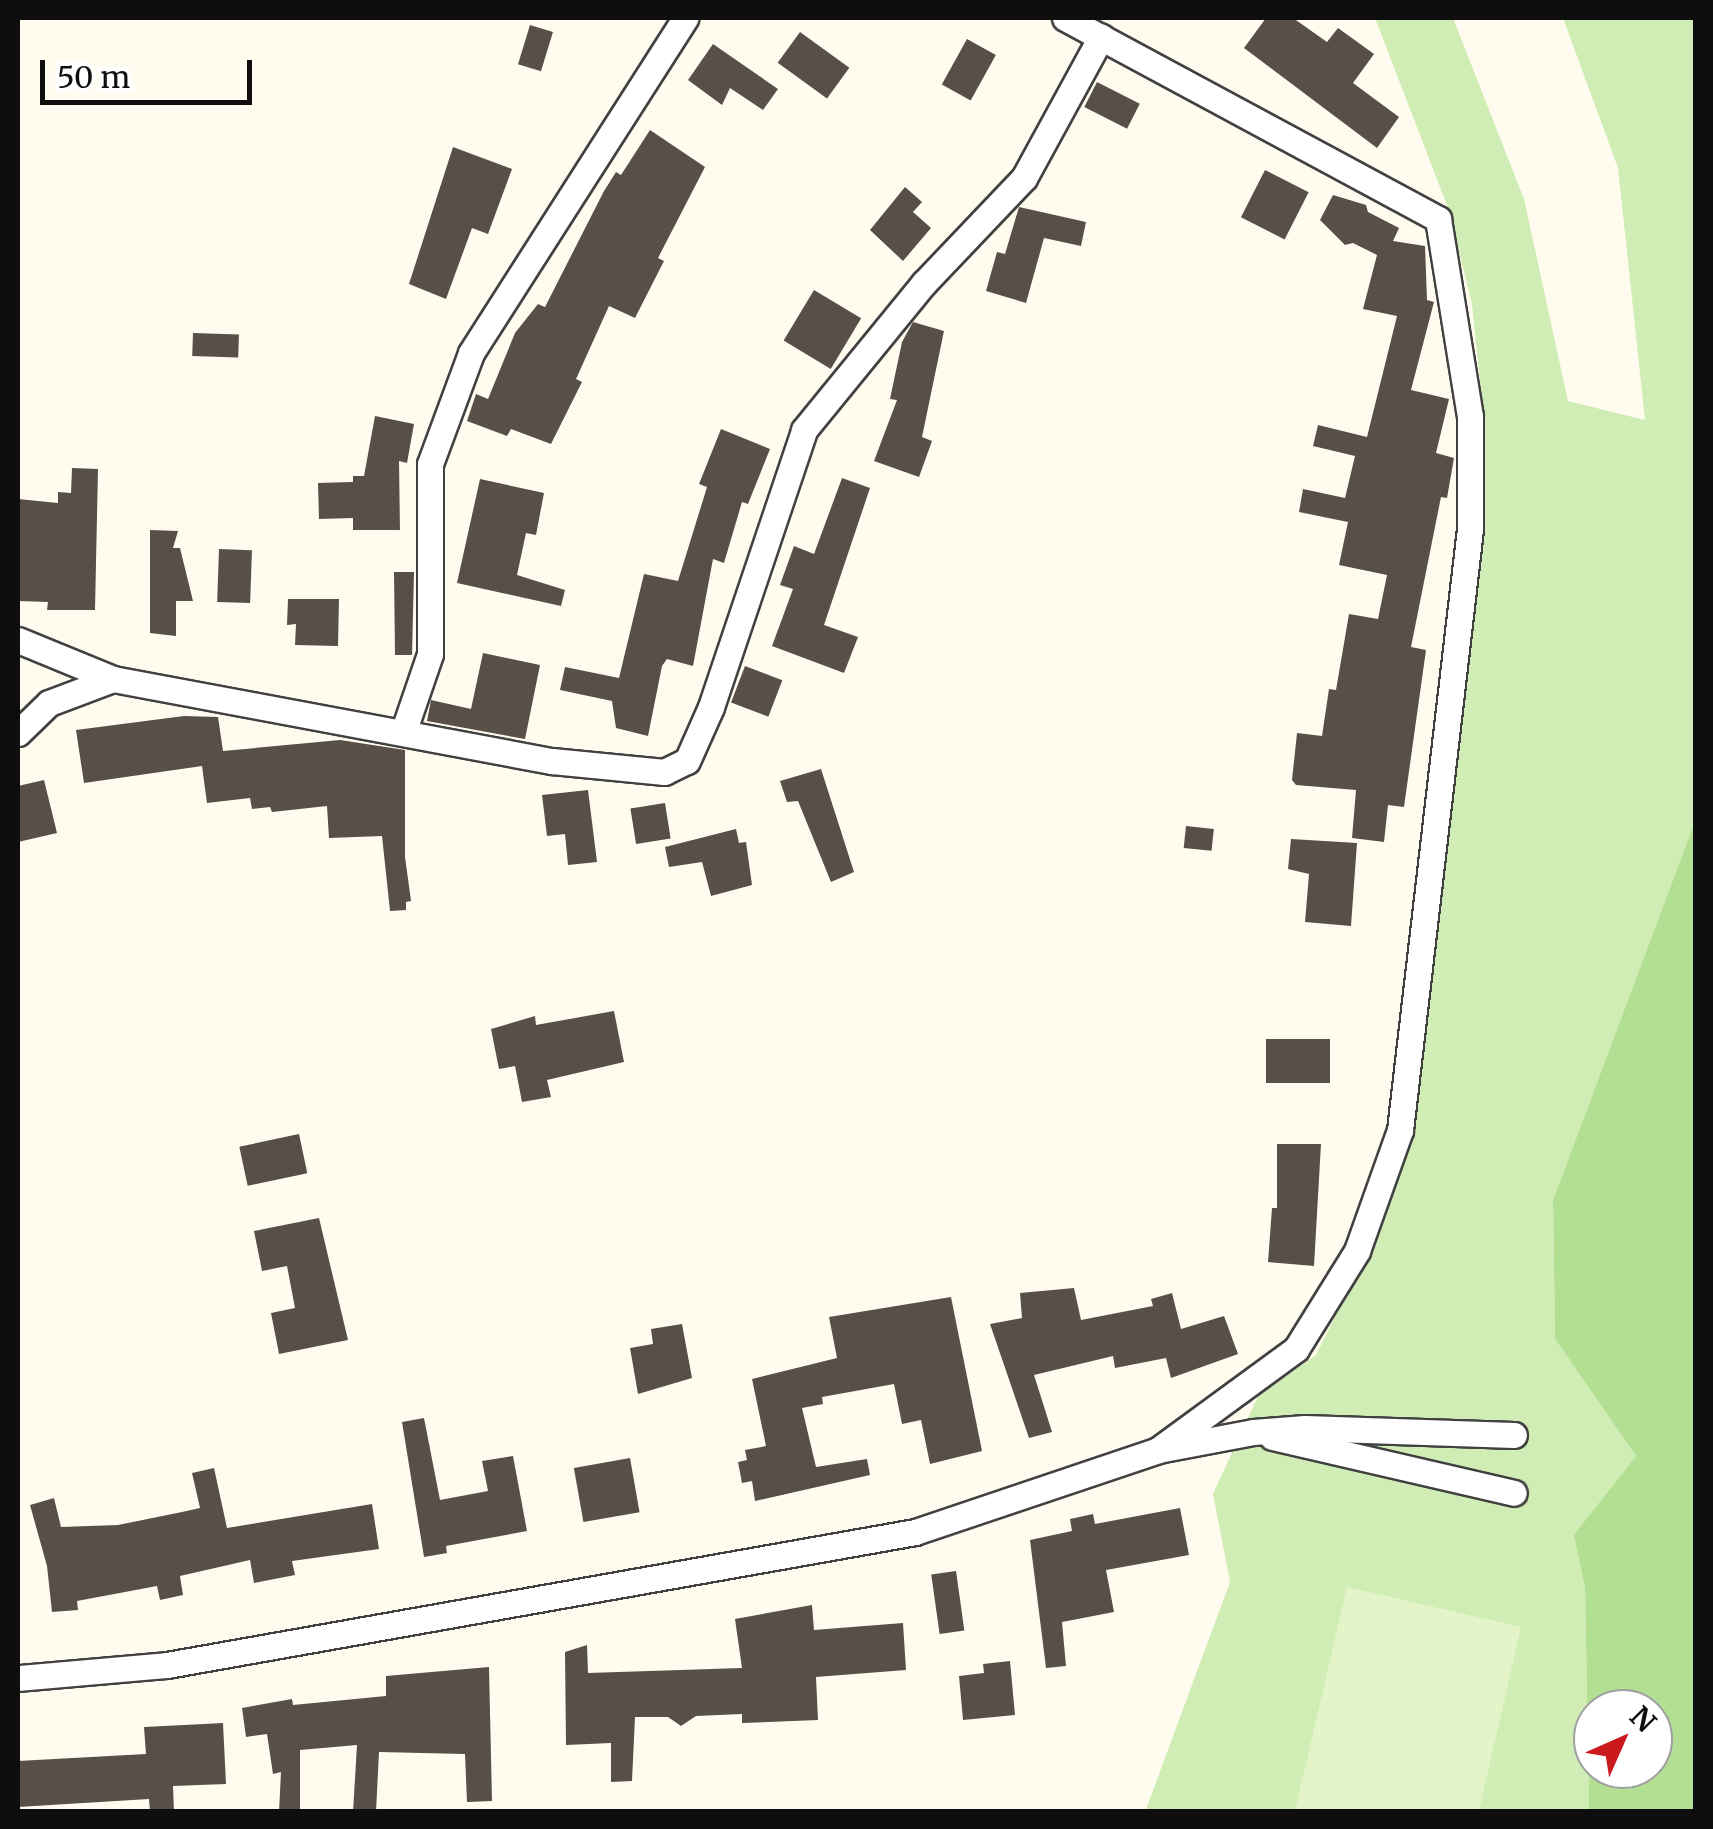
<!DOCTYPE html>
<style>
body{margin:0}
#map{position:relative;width:1713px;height:1829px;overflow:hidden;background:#fffcef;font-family:Merriweather,serif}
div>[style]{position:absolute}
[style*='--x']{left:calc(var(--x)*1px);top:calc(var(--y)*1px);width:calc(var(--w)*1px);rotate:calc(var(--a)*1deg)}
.green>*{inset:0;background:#d0edb5}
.forest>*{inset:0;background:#b3df93}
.pitch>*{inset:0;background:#e3f4c8}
.building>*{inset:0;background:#584f49;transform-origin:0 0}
.roads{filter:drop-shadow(2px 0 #414141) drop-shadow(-2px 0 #414141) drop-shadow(0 2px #414141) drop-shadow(0 -2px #414141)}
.minor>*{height:25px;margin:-12.5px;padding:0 12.5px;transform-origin:12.5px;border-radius:12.5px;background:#fff}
span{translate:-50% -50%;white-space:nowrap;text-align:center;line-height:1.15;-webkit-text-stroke:10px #fff;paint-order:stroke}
.frame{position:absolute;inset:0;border:20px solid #0e0e0e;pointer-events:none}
.north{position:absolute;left:1573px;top:1689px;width:100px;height:100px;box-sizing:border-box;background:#fff;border:2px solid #9f9f9f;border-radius:50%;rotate:45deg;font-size:28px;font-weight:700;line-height:40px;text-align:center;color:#0e0e0e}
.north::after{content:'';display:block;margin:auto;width:35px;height:45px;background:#cb1a1d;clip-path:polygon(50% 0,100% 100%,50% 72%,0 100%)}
.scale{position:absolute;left:40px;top:60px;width:212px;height:45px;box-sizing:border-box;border:5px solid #0e0e0e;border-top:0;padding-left:12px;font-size:30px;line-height:35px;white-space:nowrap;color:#0e0e0e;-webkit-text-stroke:8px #fff;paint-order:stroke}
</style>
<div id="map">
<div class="green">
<div style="clip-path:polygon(1375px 18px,1453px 18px,1524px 199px,1568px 401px,1645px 420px,1618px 168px,1563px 18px,1695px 18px,1695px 821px,1553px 1200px,1555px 1339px,1636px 1456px,1575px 1535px,1585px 1587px,1589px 1811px,1145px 1812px,1230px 1582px,1213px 1494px,1258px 1396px,1316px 1355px,1366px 1254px,1408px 1141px,1482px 533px,1484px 420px,1472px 304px,1448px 208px)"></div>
</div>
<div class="forest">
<div style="clip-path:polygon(evenodd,1695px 821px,1695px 1811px,1589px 1811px,1585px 1587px,1574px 1535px,1636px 1456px,1555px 1339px,1553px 1200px,1695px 821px,1593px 1709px,1653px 1709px,1653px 1769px,1593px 1769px,1593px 1709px)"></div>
</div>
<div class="pitch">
<div style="clip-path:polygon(1347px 1587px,1521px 1627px,1479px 1811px,1295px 1811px)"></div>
</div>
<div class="building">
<div style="clip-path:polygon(1266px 18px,1293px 18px,1327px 42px,1338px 28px,1374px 54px,1353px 83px,1399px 117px,1377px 148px,1244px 48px)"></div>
<div style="left:530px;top:25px;width:24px;height:41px;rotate:17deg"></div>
<div style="left:800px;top:32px;width:61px;height:38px;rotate:36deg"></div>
<div style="left:967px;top:39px;width:33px;height:52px;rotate:29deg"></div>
<div style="clip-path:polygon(713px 44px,778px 89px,763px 110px,730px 88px,722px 105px,688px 80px)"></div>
<div style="left:1097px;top:82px;width:48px;height:28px;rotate:27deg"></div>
<div style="clip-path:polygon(650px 130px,705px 167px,658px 258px,664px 261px,635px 318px,609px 306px,576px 379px,582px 382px,551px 444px,511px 429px,507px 436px,467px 421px,476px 394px,488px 399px,515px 333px,538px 304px,545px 307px,604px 191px,616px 172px,621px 175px)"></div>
<div style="clip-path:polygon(453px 147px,512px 169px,488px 234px,472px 228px,446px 299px,409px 284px)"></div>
<div style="left:1265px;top:170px;width:49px;height:53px;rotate:27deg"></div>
<div style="clip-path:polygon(905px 187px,922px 202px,913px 212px,931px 228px,903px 261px,870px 230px)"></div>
<div style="clip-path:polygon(1333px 195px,1366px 205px,1368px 212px,1399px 228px,1393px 241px,1425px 246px,1427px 300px,1434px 302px,1411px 390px,1449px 399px,1436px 453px,1454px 458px,1447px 498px,1441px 497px,1411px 647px,1426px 650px,1404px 807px,1388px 805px,1384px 842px,1352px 838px,1356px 790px,1296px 785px,1292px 780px,1297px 733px,1322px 736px,1329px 689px,1336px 690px,1349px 614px,1378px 619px,1387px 575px,1339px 565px,1348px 522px,1299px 512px,1303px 489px,1345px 498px,1355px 456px,1313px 446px,1318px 425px,1367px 437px,1397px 316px,1363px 309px,1377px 255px,1353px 243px,1345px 245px,1320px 220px)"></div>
<div style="clip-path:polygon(1019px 207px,1086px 222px,1081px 246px,1044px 238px,1026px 303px,986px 291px,997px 252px,1005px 254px)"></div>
<div style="left:814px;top:290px;width:55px;height:59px;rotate:31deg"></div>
<div style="clip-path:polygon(913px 322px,944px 331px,922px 437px,932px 441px,919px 477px,874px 461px,897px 400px,890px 399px,902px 342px)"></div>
<div style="left:193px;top:333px;width:46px;height:23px;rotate:2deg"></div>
<div style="clip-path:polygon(375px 416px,414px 424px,407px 463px,399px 461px,400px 530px,353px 530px,353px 518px,319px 519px,318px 483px,353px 482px,353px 476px,364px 476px)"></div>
<div style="clip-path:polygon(721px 429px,770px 449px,748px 504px,742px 502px,724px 563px,713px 559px,693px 666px,667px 659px,662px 666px,648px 736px,616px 728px,612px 701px,560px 690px,565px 667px,619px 678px,644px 574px,678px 581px,707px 487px,699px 484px)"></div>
<div style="clip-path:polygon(72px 468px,98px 469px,95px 610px,47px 610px,48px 602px,18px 601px,18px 499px,58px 503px,58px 492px,71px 493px)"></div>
<div style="clip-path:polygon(842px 478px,870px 488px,824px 625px,858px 637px,844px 673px,772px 646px,793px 589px,780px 585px,794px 546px,814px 554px)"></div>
<div style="clip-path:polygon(480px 479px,544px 493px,536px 535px,526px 533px,517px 575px,565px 590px,561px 606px,457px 583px)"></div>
<div style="clip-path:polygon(150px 530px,178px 531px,173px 548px,180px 548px,193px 601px,176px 601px,176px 636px,150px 633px)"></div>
<div style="left:219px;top:549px;width:33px;height:53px;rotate:2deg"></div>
<div style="clip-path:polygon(394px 572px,414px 572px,412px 655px,395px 655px)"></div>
<div style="clip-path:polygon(288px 599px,339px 599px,338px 646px,295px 645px,296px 624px,287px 625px)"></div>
<div style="clip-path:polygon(483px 653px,540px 665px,525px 739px,427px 721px,431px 700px,471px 709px)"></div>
<div style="left:745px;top:666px;width:40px;height:39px;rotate:21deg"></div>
<div style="clip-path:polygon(184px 716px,218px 717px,223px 751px,340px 740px,405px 750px,405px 857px,411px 901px,406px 902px,406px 910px,390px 911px,382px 836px,329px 838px,327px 806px,272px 812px,270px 807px,252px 809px,250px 798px,207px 803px,202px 766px,84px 783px,76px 730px)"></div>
<div style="clip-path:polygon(821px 769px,854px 872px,831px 882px,798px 801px,787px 802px,780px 781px)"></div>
<div style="clip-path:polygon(44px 780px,57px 833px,18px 842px,18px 786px)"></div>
<div style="clip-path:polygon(588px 790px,597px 862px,568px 865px,565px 834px,547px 836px,542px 795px)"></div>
<div style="left:665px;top:803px;width:36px;height:35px;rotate:81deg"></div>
<div style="left:1186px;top:826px;width:28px;height:22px;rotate:6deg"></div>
<div style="clip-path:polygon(736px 829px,739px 843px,746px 842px,752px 885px,711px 896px,702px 862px,669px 867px,665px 847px)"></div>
<div style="clip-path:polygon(1291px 839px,1357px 843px,1351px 926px,1305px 922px,1309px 874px,1288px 869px)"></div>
<div style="clip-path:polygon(614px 1011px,624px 1062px,547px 1080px,551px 1097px,522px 1102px,515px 1066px,499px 1069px,491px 1029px,535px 1016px,536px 1025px)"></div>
<div style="left:1266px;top:1039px;width:64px;height:44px"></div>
<div style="left:299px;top:1134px;width:40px;height:61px;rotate:78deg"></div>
<div style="clip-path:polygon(1277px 1144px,1321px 1144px,1314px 1266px,1268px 1262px,1272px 1208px,1277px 1208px)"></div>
<div style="clip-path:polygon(319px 1218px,348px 1340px,279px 1354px,271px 1313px,295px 1308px,287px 1266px,262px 1271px,254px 1231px)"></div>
<div style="clip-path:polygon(1074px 1288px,1081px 1320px,1153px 1306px,1151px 1299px,1172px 1293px,1181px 1329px,1224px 1316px,1238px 1354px,1171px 1378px,1166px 1358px,1115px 1368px,1113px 1356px,1034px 1375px,1052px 1432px,1029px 1438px,990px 1324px,1022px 1318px,1020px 1293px)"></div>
<div style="clip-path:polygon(951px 1297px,982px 1451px,930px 1464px,921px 1420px,902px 1424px,894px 1384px,822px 1397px,823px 1404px,802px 1408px,816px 1467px,867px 1459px,870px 1475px,755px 1501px,752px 1481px,742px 1483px,738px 1462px,747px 1460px,745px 1450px,766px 1446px,752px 1379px,837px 1358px,829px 1317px)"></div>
<div style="clip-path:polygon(682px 1324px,692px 1378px,638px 1394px,630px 1348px,653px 1344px,651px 1329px)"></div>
<div style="clip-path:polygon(424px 1418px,440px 1500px,488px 1491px,482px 1461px,513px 1456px,527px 1531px,446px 1546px,447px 1553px,424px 1557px,402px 1422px)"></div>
<div style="left:630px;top:1458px;width:55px;height:57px;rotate:80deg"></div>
<div style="clip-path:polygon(214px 1468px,227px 1528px,372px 1504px,379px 1549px,292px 1561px,295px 1575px,254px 1583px,250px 1560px,180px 1576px,183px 1595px,160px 1600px,157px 1586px,77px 1601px,78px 1610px,52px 1612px,47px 1566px,30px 1505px,54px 1498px,61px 1527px,118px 1525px,182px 1512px,200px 1508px,192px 1473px)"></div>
<div style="clip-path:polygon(1180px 1508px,1189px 1555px,1106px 1570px,1114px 1612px,1062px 1622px,1066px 1666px,1046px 1668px,1030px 1540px,1072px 1531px,1070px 1519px,1093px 1514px,1095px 1524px)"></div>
<div style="left:956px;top:1571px;width:60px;height:25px;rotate:82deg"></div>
<div style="clip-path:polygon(812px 1605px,814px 1630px,903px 1623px,906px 1670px,816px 1677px,818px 1720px,742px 1723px,742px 1714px,696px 1716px,681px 1726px,668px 1717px,635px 1717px,632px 1781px,611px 1782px,611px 1743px,566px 1745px,565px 1652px,587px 1645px,588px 1673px,742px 1668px,735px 1619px)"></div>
<div style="clip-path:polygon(1010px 1661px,1015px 1715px,963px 1720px,959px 1676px,984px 1673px,983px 1664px)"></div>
<div style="clip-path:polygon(489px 1667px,492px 1801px,467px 1802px,465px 1754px,379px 1752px,376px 1812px,353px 1812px,357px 1745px,300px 1750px,300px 1812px,279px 1812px,281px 1772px,273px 1774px,267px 1734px,246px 1737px,242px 1708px,292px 1699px,293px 1705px,386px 1696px,386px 1676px)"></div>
<div style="clip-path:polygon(223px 1723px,226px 1784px,173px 1786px,174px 1812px,150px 1812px,149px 1799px,18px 1807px,18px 1761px,146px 1754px,144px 1727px)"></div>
</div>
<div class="roads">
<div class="minor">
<div style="--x:1065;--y:18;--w:424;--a:28.3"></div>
<div style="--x:1438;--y:219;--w:200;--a:80.8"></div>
<div style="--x:1470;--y:416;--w:113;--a:90"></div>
<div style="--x:1470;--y:529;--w:605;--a:96.64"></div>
<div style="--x:1400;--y:1130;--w:128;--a:109.6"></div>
<div style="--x:1357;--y:1251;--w:115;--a:121.9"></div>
<div style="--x:1296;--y:1349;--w:171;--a:143.8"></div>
<div style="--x:18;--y:640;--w:103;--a:22.3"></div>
<div style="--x:113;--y:679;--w:447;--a:10.6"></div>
<div style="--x:552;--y:761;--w:113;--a:5.6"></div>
<div style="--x:664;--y:772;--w:25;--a:-26"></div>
<div style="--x:687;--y:761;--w:59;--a:-66"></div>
<div style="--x:711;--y:707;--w:292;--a:-71.4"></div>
<div style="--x:804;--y:430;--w:190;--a:-50.8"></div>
<div style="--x:924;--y:283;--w:145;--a:-46.4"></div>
<div style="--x:1024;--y:178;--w:161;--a:-61.4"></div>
<div style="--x:404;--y:730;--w:80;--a:-71.1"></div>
<div style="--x:430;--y:654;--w:190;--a:-90"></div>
<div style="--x:430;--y:464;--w:118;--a:-69.7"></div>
<div style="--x:471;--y:353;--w:398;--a:-57.4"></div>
<div style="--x:18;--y:733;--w:43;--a:-44.1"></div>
<div style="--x:49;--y:703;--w:68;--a:-20.6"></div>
<div style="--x:1272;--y:1437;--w:248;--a:13"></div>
<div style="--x:18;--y:1678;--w:150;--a:-5"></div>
<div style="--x:167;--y:1665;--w:760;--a:-10.08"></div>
<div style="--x:915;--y:1532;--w:256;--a:-18.6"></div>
<div style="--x:1158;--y:1450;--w:97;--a:-10.7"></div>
<div style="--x:1253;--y:1432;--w:52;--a:-4.4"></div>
<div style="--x:1305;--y:1428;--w:209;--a:1.9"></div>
</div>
</div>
<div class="frame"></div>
<div class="north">N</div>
<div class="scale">50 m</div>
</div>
